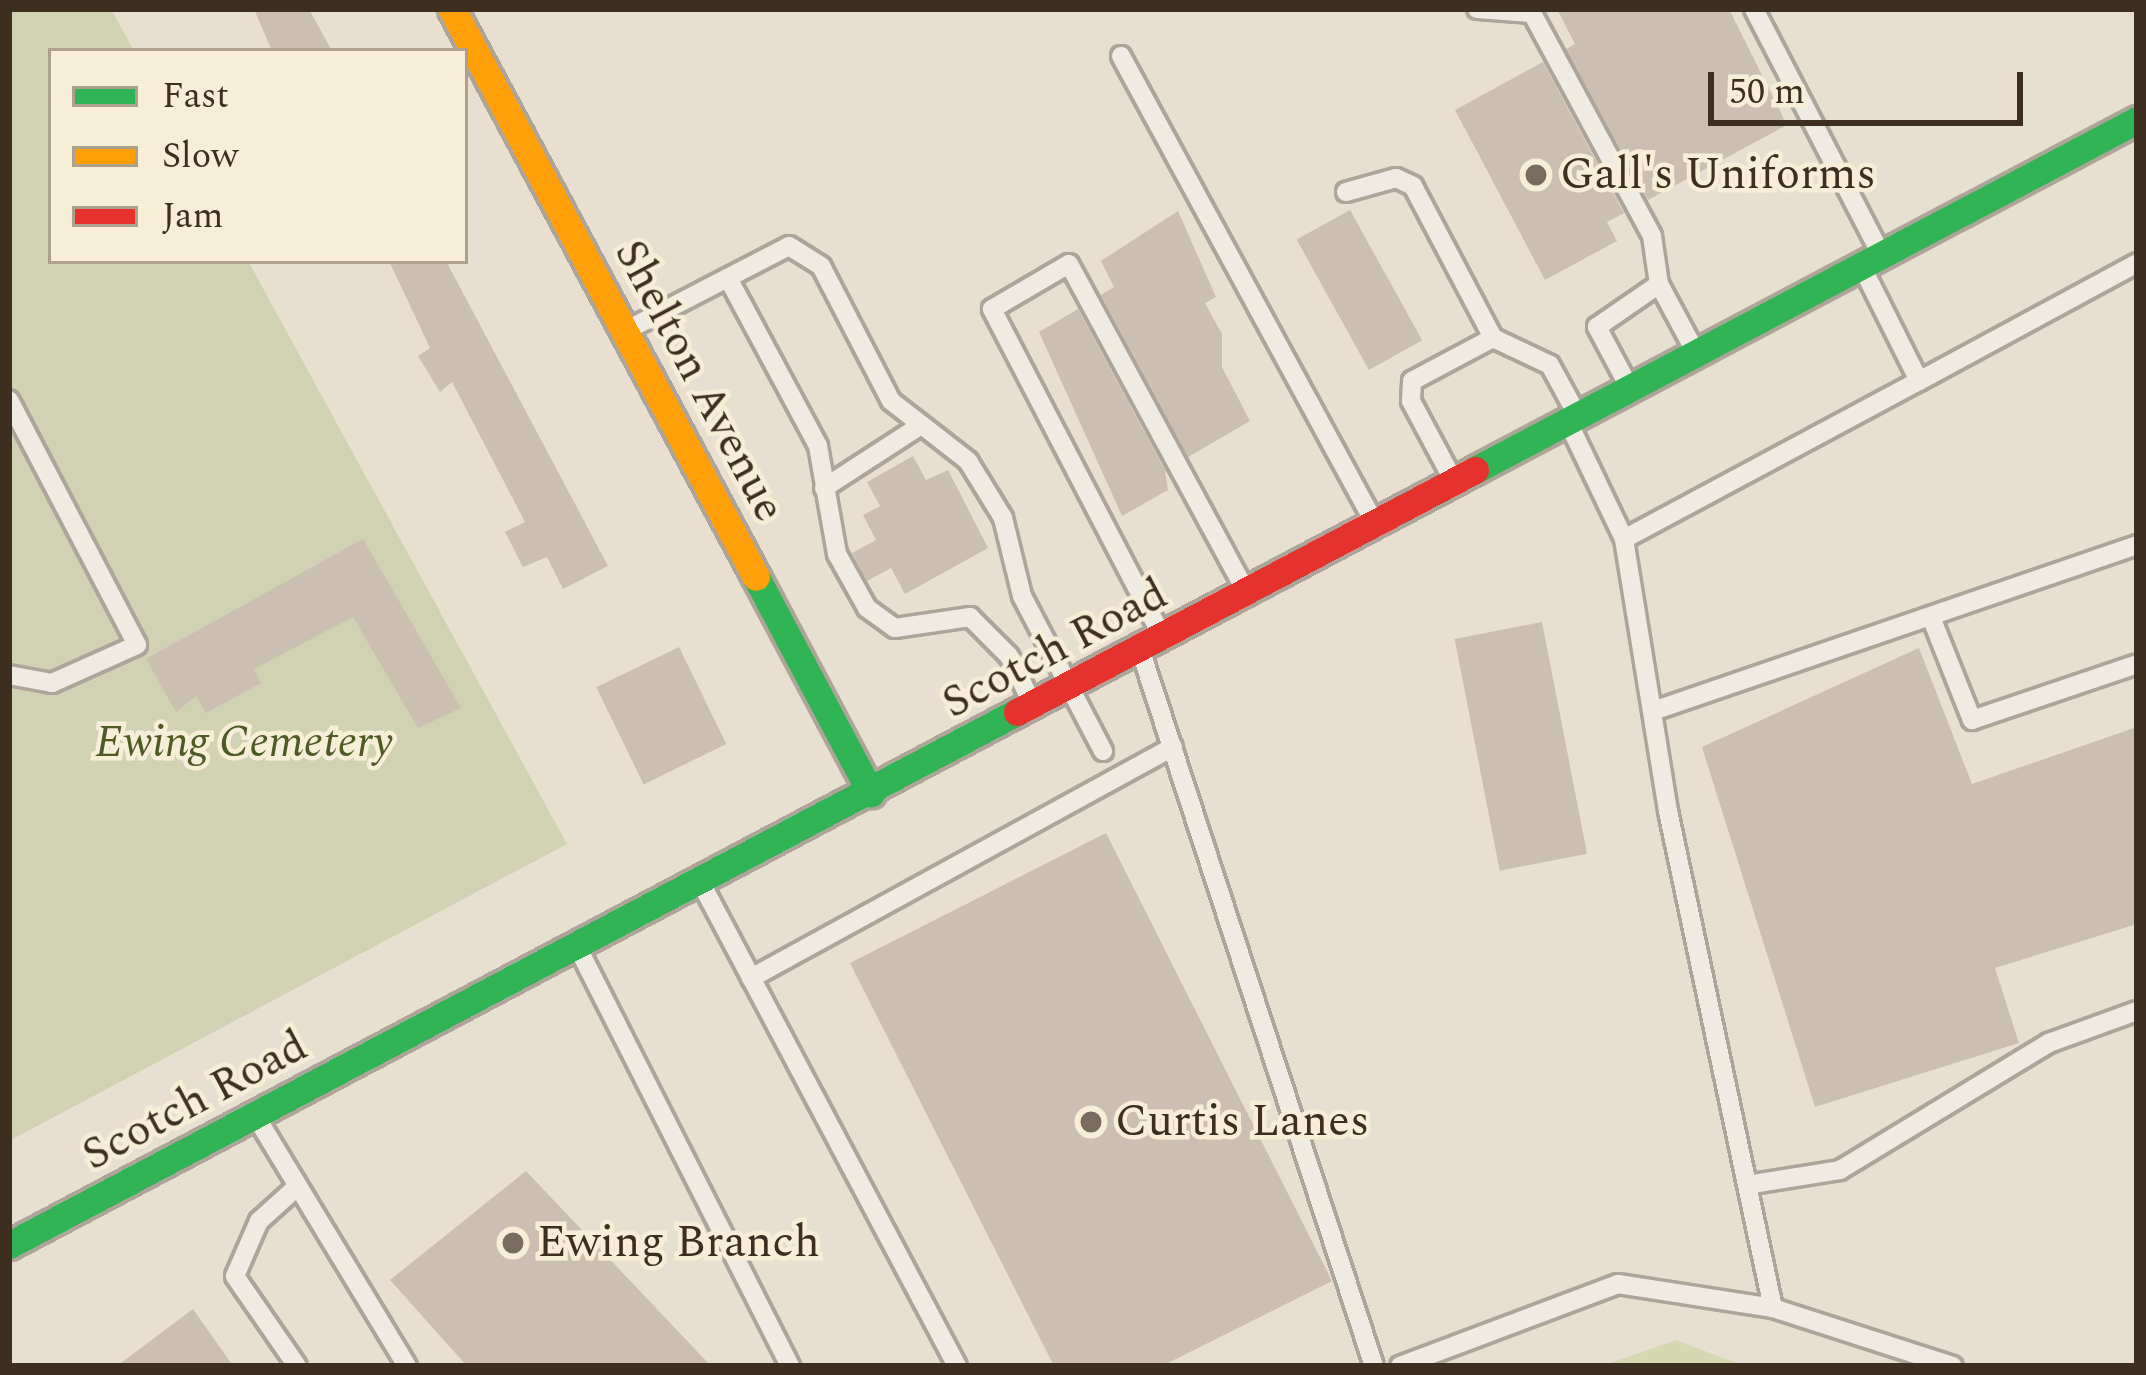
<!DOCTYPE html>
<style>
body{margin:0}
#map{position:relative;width:2146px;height:1375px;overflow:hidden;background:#e7e0d1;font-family:Spectral,serif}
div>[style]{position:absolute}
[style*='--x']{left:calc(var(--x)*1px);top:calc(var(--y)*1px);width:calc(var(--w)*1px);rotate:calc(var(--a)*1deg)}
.green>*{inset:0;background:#d6d7b3}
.cemetery>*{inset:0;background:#d1d1b3}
.building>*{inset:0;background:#cbbfb2;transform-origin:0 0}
.roads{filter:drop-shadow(3px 0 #ada599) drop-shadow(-3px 0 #ada599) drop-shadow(0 3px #ada599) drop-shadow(0 -3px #ada599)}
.lane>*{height:18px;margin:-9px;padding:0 9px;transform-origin:9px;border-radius:9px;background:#efebe3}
.fast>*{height:27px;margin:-13.5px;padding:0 13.5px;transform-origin:13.5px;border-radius:13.5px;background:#30b455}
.slow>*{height:27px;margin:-13.5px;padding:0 13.5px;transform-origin:13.5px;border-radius:13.5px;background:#ff9f0a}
.jam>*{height:27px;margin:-13.5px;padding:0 13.5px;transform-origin:13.5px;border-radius:13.5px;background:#e5322d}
.dots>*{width:33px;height:33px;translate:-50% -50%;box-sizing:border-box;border:6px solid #f7eed8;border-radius:50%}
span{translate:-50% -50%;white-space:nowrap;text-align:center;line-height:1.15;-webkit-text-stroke:9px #f7eed8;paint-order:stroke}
.poi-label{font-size:45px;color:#3d2e20}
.left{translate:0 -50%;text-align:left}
.street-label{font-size:45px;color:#3d2e20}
.park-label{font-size:45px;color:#4d5a26;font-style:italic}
.frame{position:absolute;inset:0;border:12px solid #3d2e20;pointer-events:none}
.legend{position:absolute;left:48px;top:48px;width:420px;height:216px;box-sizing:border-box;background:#f7eed8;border:3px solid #ada18e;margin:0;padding:15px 21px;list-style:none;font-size:36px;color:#3d2e20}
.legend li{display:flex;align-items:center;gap:24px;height:60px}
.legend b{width:60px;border:3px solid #ada18e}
.scale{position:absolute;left:1708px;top:72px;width:315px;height:54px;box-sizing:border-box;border:6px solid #3d2e20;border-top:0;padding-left:15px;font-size:36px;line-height:42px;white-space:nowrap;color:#3d2e20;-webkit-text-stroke:9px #f7eed8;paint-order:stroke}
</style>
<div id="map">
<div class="green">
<div style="clip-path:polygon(1676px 1340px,1744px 1366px,1602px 1366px)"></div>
</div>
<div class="cemetery">
<div style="clip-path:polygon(9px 9px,111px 9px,134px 51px,51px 51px,51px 261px,248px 261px,567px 844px,9px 1141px)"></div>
</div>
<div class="building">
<div style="clip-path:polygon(254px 9px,309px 9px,332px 51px,272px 51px)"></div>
<div style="clip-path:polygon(1557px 9px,1729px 9px,1787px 125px,1648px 200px,1566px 49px,1575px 44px)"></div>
<div style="clip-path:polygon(1543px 62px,1624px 213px,1607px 222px,1617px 241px,1545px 280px,1455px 110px)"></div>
<div style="left:1350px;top:210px;width:149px;height:61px;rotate:61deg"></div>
<div style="clip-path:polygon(1178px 211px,1216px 297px,1205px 303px,1222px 334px,1222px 367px,1250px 421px,1188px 457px,1101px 295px,1114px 287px,1101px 261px)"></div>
<div style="clip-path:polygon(389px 261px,446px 261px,608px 566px,563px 589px,547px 557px,523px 567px,505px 532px,525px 522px,452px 382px,440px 392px,418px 356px,430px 348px)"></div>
<div style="clip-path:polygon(1078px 309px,1165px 470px,1168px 490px,1122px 516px,1039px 332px)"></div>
<div style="clip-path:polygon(913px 456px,926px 480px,948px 470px,988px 548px,905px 594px,891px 568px,867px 581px,852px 553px,876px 540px,863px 515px,880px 506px,867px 482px)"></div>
<div style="clip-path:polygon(363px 539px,461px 708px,418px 728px,353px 617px,254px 669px,261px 683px,206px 713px,196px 696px,176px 712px,146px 659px)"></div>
<div style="left:1542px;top:622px;width:236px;height:89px;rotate:79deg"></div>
<div style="left:679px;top:647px;width:108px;height:92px;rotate:64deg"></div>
<div style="clip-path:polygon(1919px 648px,1972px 784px,2137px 727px,2137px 924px,1995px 968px,2019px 1043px,1815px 1107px,1702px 747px)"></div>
<div style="clip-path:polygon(1106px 833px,1332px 1281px,1162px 1366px,1054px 1366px,850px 963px)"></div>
<div style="clip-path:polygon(526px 1171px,711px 1366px,467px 1366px,390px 1280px)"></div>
<div style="clip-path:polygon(193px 1309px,233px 1366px,117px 1366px)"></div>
</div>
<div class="roads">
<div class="lane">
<div style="--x:1477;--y:9;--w:55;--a:4.2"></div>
<div style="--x:1532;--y:13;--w:253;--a:61.7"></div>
<div style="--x:1652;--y:236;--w:49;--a:81.7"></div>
<div style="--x:1754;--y:9;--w:274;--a:62.6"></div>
<div style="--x:1121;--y:56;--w:526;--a:61.49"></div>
<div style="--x:1346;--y:192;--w:52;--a:-15.6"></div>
<div style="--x:1396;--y:178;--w:19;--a:25"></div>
<div style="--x:1413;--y:186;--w:172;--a:62.2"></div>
<div style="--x:1864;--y:271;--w:123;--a:63.4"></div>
<div style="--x:1919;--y:381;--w:248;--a:-28.4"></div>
<div style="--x:728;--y:278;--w:191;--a:61.8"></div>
<div style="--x:818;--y:446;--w:110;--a:80"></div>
<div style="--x:837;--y:554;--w:62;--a:60.9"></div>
<div style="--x:867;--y:608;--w:34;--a:36"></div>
<div style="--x:895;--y:628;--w:76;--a:-8.3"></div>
<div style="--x:970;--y:617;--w:55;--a:45"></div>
<div style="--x:1009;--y:656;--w:50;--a:63.9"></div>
<div style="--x:627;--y:330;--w:182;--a:-27.4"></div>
<div style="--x:789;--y:246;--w:38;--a:32"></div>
<div style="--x:821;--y:266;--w:152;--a:62.6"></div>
<div style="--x:891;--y:401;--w:98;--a:37.9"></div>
<div style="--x:968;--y:461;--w:67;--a:58.4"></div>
<div style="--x:1003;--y:518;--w:80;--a:76.3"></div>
<div style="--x:1022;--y:596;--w:175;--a:62.4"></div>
<div style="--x:1628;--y:385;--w:66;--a:-118.1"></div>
<div style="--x:1597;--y:327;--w:75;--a:-34.7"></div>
<div style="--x:1659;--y:284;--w:76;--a:61.8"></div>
<div style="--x:9;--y:400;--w:276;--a:62.4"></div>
<div style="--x:137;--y:645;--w:93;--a:155.9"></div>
<div style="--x:52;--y:683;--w:44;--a:-169.5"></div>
<div style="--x:1569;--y:424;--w:127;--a:64.4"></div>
<div style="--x:1624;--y:539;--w:335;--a:-28.2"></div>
<div style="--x:1450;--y:474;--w:83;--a:-118.1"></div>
<div style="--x:1411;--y:401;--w:20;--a:-87"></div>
<div style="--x:1412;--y:381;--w:92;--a:-28"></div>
<div style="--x:1493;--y:338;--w:63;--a:25.3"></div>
<div style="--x:1550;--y:365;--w:50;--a:61.4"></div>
<div style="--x:824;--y:488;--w:108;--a:-33"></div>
<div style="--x:1624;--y:539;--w:276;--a:80.8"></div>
<div style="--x:1668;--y:811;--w:508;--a:78.07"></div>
<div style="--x:1773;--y:1308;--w:189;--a:17.9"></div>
<div style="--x:1931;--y:617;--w:111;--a:68.3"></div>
<div style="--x:1972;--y:720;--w:174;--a:-18.7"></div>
<div style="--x:1159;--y:630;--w:362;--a:-117.5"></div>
<div style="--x:992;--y:309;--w:89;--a:-30.3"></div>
<div style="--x:1069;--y:264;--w:368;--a:61.6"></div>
<div style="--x:1141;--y:652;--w:751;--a:71.93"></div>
<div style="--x:1653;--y:711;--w:512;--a:-18.93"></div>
<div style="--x:701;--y:883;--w:547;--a:62.08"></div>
<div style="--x:578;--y:948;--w:469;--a:63.1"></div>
<div style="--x:751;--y:978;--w:481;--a:-28.7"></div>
<div style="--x:258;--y:1120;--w:288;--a:58.8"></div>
<div style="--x:1753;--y:1184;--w:88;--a:-9.1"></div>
<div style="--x:1840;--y:1170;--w:245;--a:-31.3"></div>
<div style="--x:2049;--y:1043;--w:94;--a:-20"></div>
<div style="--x:297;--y:1366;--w:109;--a:-124.6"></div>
<div style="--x:235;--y:1276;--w:60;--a:-66.4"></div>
<div style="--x:259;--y:1221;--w:52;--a:-41.9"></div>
<div style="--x:1400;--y:1366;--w:233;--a:-20.6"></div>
<div style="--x:1618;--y:1284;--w:157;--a:8.8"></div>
</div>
<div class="fast">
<div style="--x:1475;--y:470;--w:749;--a:-27.87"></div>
<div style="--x:756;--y:577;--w:245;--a:62"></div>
<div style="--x:9;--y:1245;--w:1140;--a:-27.87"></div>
</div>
<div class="slow">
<div style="--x:452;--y:9;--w:644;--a:61.84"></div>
</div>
<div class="jam">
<div style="--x:1017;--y:712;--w:518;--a:-27.85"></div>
</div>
</div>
<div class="dots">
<div style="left:1536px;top:175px;background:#786c5e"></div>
<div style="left:1091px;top:1122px;background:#786c5e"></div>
<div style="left:513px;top:1243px;background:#786c5e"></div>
</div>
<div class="poi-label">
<span class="left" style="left:1560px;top:175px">Gall's Uniforms</span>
<span class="left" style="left:1115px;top:1122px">Curtis Lanes</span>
<span class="left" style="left:537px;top:1243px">Ewing Branch</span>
</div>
<div class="street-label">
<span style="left:699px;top:381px;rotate:62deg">Shelton Avenue</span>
<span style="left:1055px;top:649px;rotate:-28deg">Scotch Road</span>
<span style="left:195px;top:1101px;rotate:-28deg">Scotch Road</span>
</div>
<div class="park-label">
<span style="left:244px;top:743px">Ewing Cemetery</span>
</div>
<div class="frame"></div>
<ul class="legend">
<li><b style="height:15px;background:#30b455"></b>Fast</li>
<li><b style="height:15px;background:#ff9f0a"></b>Slow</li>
<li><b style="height:15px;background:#e5322d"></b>Jam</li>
</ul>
<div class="scale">50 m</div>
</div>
